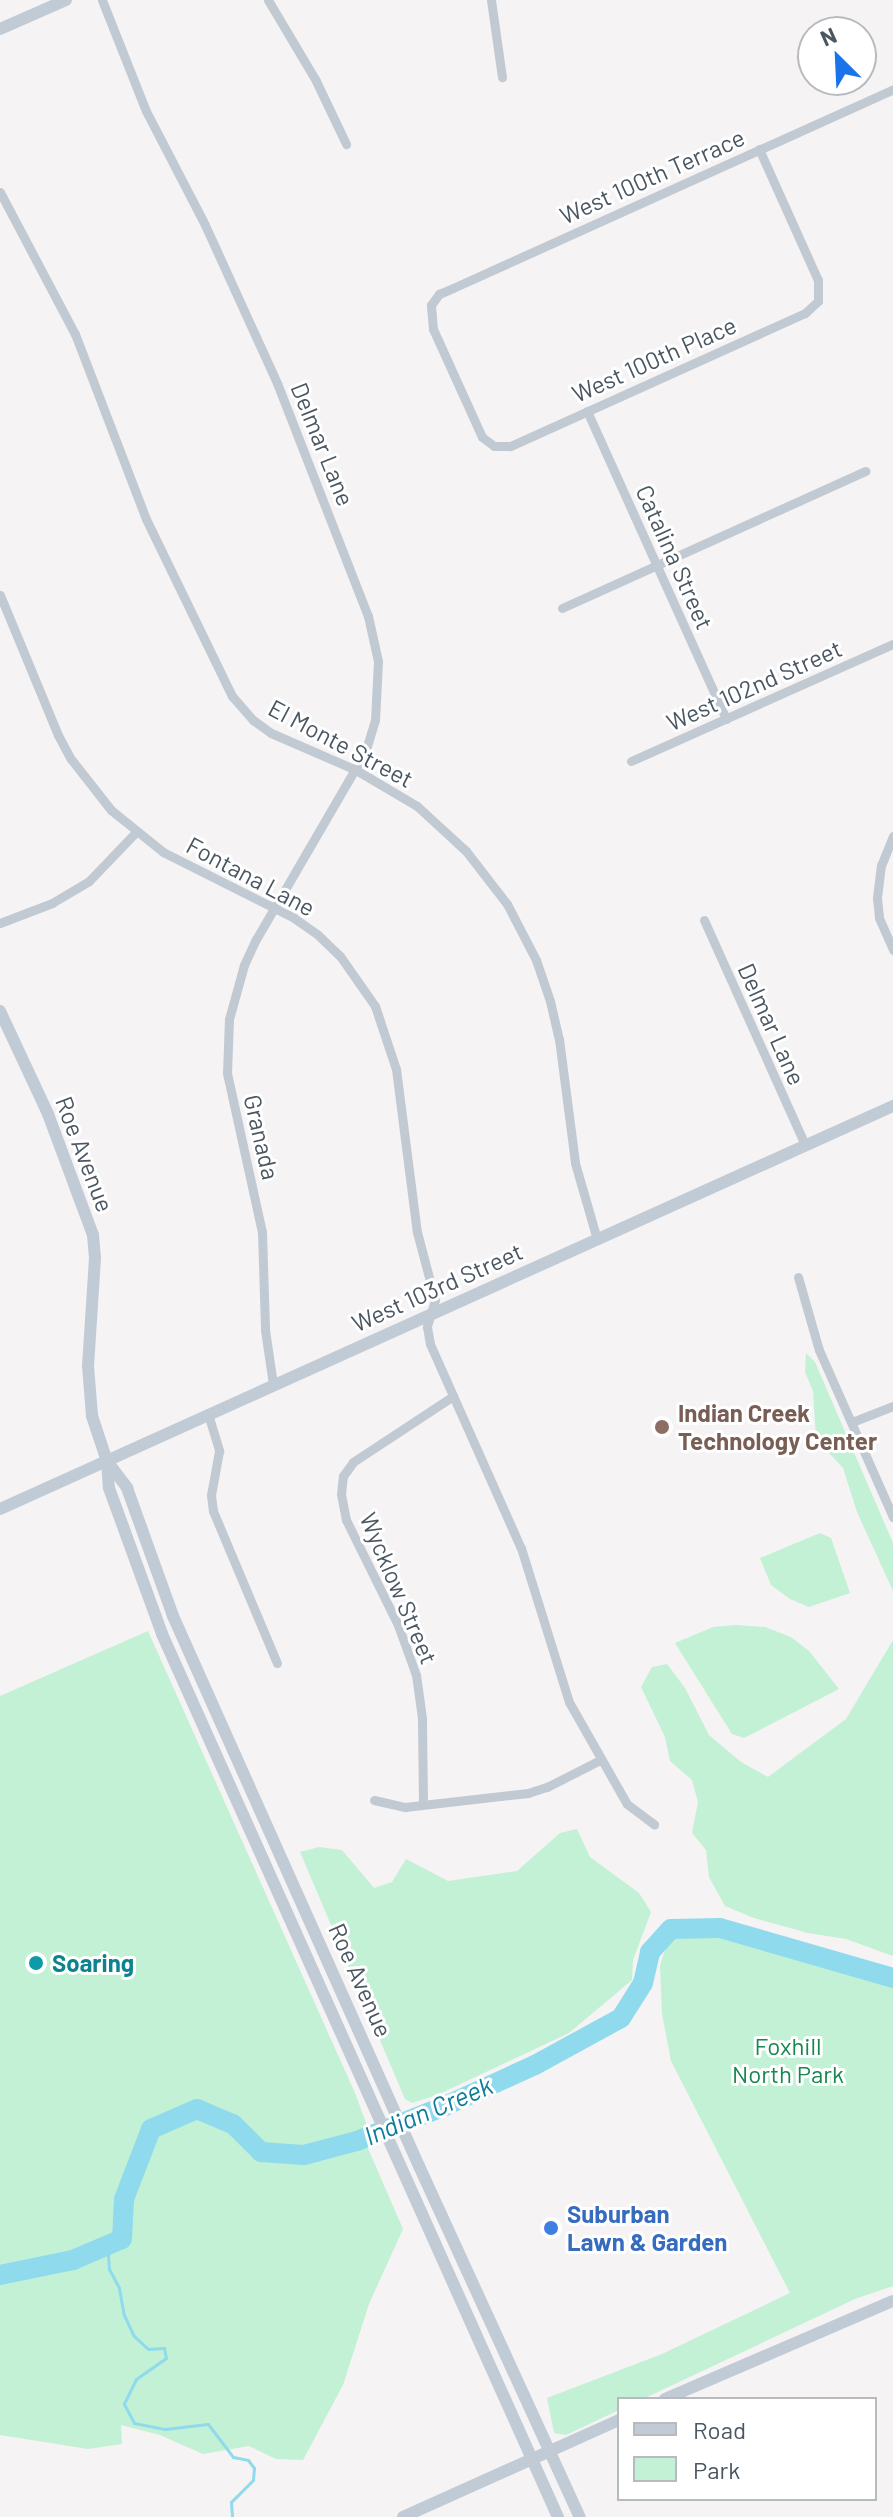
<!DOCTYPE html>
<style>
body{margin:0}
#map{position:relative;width:893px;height:2517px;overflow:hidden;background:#f5f3f3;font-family:Barlow,sans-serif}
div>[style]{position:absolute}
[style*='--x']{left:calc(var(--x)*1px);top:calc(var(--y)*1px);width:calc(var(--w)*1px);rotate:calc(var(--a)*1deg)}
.green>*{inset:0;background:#c3f1d5}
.stream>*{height:3px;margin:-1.5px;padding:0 1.5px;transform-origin:1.5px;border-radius:1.5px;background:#90daee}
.river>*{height:20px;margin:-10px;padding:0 10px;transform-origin:10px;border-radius:10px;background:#90daee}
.street>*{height:9px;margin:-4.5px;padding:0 4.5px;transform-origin:4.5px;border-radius:4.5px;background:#c1cad2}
.secondary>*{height:12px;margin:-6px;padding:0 6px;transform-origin:6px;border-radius:6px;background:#c1cbd6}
.dots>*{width:22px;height:22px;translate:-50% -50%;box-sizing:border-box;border:4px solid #fff;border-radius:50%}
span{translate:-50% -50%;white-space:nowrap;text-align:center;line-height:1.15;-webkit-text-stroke:6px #fff;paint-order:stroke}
.street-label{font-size:24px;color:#4a5661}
.education-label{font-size:24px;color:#785e54;font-weight:700}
.left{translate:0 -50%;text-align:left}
.culture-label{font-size:24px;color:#0d838f;font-weight:700}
.park-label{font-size:24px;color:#17864f}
.shop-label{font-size:24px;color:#366cbe;font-weight:700}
.water-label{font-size:26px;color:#0c7c9b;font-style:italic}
.legend{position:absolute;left:617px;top:2397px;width:260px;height:104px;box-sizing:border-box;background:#fff;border:2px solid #b7bbc0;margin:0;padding:10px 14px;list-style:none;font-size:24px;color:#4a5661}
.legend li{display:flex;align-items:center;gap:16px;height:40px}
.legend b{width:40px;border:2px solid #b7bbc0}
.north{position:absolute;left:797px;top:16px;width:80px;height:80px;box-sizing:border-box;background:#fff;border:2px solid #b7bbc0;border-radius:50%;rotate:336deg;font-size:22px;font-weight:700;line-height:32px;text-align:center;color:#4a5661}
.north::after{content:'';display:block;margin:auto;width:28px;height:36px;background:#1a73e8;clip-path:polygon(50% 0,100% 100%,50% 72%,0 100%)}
</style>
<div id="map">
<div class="green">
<div style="clip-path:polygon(806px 1353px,815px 1362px,893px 1543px,893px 1591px,857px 1512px,843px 1468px,816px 1439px,813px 1391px,805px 1372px)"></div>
<div style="clip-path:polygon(820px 1533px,831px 1538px,850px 1593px,809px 1607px,790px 1599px,771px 1585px,760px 1558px)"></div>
<div style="clip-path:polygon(736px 1625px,765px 1627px,791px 1637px,809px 1651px,839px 1689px,744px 1738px,732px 1734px,675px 1643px,713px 1627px)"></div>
<div style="clip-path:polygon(148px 1631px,355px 2093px,368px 2128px,360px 2130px,403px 2229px,369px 2304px,343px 2385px,303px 2460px,276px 2459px,249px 2446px,203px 2454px,160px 2435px,121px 2425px,122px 2444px,88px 2449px,0 2435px,0 1696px)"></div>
<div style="clip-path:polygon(893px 1640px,893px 1956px,846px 1939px,808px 1933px,754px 1918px,725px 1906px,709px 1877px,706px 1850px,692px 1833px,698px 1802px,692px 1780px,670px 1761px,665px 1737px,641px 1687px,652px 1667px,667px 1664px,685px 1688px,709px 1735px,741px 1762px,768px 1777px,846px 1719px)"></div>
<div style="clip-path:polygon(577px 1829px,590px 1857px,639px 1893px,651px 1912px,633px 1960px,632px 1980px,569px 2033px,437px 2095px,412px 2103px,405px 2099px,300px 1852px,319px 1847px,342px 1850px,374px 1888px,392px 1882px,406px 1859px,448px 1881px,517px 1871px,560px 1833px)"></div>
<div style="clip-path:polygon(720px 1928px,893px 1978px,893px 2286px,855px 2299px,643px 2399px,619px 2399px,619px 2410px,566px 2435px,554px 2433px,547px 2398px,662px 2354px,790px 2293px,671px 2061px,662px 2014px,660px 1966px,671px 1929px)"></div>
</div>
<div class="stream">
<div style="--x:118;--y:2241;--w:17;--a:126"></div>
<div style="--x:108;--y:2255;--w:14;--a:86"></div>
<div style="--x:109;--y:2269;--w:21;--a:62"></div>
<div style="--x:119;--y:2288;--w:27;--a:80"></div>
<div style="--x:124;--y:2315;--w:23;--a:65"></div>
<div style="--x:134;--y:2336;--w:19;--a:43"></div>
<div style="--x:148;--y:2349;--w:16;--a:-4"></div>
<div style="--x:164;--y:2348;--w:10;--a:79"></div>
<div style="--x:166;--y:2358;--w:37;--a:145"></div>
<div style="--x:136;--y:2379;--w:28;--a:116"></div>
<div style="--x:124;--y:2404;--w:21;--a:62"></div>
<div style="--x:134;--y:2423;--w:32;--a:11"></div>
<div style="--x:165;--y:2429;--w:43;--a:-6.6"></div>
<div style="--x:208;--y:2424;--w:41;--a:52.9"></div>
<div style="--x:233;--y:2457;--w:15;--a:11"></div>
<div style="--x:248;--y:2460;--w:10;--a:53"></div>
<div style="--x:254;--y:2468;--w:12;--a:95"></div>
<div style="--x:253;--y:2480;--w:31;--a:135"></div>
<div style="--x:231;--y:2502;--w:15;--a:86"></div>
</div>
<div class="river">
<div style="--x:0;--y:2275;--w:75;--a:-11.6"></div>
<div style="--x:73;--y:2260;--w:53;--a:-23.2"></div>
<div style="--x:122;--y:2239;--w:40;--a:-87.1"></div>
<div style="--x:124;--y:2199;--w:75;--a:-68.9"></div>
<div style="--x:151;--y:2129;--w:50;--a:-23.5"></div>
<div style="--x:197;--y:2109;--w:39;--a:23"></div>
<div style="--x:233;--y:2124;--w:40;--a:45"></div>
<div style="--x:261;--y:2152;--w:43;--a:4"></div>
<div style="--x:304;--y:2155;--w:55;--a:-14.8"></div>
<div style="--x:357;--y:2141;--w:95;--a:-21.7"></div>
<div style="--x:445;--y:2106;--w:99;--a:-24.5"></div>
<div style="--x:535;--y:2065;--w:98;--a:-28.7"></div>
<div style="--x:621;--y:2018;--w:41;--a:-57.8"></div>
<div style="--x:643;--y:1983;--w:32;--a:-77"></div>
<div style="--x:650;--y:1952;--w:31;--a:-48"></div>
<div style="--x:671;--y:1929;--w:49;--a:-1.2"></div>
<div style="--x:720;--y:1928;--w:180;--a:16.1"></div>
</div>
<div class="street">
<div style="--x:102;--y:0;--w:119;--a:68.4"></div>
<div style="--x:146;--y:111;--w:128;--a:62.6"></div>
<div style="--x:205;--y:225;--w:174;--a:65.5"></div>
<div style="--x:277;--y:383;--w:250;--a:68.7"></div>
<div style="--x:368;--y:616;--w:46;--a:77.5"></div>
<div style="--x:378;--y:661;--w:59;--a:92.9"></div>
<div style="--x:375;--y:720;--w:34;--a:107"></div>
<div style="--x:365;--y:752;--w:216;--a:120.2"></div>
<div style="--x:256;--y:939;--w:29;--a:115"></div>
<div style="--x:244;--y:965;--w:56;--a:105.5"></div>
<div style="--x:229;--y:1019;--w:54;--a:92.1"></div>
<div style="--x:227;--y:1073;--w:163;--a:77.6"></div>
<div style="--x:262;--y:1232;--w:98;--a:88.2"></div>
<div style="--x:265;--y:1330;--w:55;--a:81.6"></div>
<div style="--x:268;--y:0;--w:94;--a:59.3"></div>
<div style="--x:316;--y:81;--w:70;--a:64.5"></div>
<div style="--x:491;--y:0;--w:78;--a:81.9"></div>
<div style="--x:759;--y:149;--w:144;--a:65.8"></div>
<div style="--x:818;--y:280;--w:21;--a:90"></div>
<div style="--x:818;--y:301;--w:18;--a:137"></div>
<div style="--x:805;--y:313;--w:324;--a:155.7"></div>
<div style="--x:510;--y:446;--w:16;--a:180"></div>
<div style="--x:494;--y:446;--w:15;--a:-143"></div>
<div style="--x:482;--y:437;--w:119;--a:-114.4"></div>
<div style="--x:433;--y:329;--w:24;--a:-95"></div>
<div style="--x:431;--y:305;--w:14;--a:-54"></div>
<div style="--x:439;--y:294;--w:15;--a:-23"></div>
<div style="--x:453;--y:288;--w:483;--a:-24.3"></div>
<div style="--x:0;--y:192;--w:161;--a:62.2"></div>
<div style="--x:75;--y:334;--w:198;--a:69"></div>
<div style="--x:146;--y:519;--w:197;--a:64.1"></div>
<div style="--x:232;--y:696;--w:32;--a:49"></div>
<div style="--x:253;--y:720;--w:22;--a:36"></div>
<div style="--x:271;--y:733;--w:93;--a:23.5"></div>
<div style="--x:356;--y:770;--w:71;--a:30.5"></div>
<div style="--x:417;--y:806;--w:67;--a:42.6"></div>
<div style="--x:466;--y:851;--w:67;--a:52.3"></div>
<div style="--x:507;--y:904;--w:63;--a:62.6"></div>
<div style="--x:536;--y:960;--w:43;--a:71.1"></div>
<div style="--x:550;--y:1001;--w:39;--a:77"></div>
<div style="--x:559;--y:1039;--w:125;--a:82.6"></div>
<div style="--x:575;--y:1163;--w:79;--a:73.9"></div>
<div style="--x:587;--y:411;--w:338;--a:65.7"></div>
<div style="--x:0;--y:595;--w:152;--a:67.5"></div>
<div style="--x:58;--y:735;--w:27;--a:62"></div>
<div style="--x:71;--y:759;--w:65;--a:51.9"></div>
<div style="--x:111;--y:810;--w:67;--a:38.9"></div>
<div style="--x:163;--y:852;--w:147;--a:26.7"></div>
<div style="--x:294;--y:918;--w:29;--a:35"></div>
<div style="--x:318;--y:935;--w:30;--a:44"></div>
<div style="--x:340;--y:956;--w:61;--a:55"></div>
<div style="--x:375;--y:1006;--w:66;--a:71.6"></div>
<div style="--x:396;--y:1069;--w:164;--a:82.7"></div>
<div style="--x:417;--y:1232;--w:70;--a:75.2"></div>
<div style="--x:435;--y:1300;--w:28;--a:107"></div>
<div style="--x:427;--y:1327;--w:17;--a:80"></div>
<div style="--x:430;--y:1344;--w:223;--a:66"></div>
<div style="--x:521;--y:1548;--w:161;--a:72.7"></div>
<div style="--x:569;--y:1702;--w:117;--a:60.4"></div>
<div style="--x:627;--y:1804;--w:34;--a:37"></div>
<div style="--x:562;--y:608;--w:333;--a:-24.3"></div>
<div style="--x:631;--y:761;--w:287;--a:-24.1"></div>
<div style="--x:893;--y:836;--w:31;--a:112"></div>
<div style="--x:881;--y:865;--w:33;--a:97"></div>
<div style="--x:877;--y:898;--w:20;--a:84"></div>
<div style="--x:879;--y:918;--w:35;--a:66"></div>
<div style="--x:704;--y:920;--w:247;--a:65.8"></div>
<div style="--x:0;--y:923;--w:56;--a:-21"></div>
<div style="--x:52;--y:903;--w:43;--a:-30.7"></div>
<div style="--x:89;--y:881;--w:68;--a:-46.2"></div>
<div style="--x:798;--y:1277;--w:76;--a:74"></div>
<div style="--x:819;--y:1350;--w:183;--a:66.1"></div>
<div style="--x:208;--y:1414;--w:39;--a:73"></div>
<div style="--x:219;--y:1451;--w:45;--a:100.3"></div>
<div style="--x:211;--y:1495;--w:16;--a:83"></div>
<div style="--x:213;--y:1511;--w:165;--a:67.2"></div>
<div style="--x:852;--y:1422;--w:44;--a:-21.3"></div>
<div style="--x:374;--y:1800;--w:32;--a:13"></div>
<div style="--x:405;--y:1807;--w:124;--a:-6.5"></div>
<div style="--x:528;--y:1793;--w:20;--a:-18"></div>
<div style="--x:547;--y:1787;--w:59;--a:-27"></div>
<div style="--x:423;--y:1804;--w:86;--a:-90.7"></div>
<div style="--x:422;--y:1718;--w:43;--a:-97.9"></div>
<div style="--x:416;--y:1675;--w:53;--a:-109.8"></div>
<div style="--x:398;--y:1625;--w:117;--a:-116.3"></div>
<div style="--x:346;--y:1520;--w:26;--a:-101"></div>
<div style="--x:341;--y:1494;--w:18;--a:-84"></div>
<div style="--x:343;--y:1476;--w:17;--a:-54"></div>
<div style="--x:353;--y:1462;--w:120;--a:-33.4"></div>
</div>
<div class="secondary">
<div style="--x:0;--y:29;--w:72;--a:-23.7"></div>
<div style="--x:0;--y:1011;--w:114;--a:65"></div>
<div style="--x:48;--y:1114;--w:129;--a:69.6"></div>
<div style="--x:93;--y:1235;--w:23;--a:85"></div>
<div style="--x:95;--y:1258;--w:108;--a:93.7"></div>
<div style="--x:88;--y:1366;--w:50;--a:85.4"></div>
<div style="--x:92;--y:1416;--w:47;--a:71.6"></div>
<div style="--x:107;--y:1461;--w:27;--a:86"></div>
<div style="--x:109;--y:1488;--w:155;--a:70"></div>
<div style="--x:162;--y:1634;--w:968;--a:65.85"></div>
<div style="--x:107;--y:1461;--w:34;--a:53"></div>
<div style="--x:127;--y:1488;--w:136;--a:70.2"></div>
<div style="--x:173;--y:1616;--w:603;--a:65.9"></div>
<div style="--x:419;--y:2166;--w:386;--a:65.4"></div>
<div style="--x:0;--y:1509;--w:980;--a:-24.29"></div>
<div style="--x:665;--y:2399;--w:248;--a:-23.3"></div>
<div style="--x:403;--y:2517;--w:237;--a:-24.2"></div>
</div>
<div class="dots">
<div style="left:662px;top:1427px;background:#8d6e63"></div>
<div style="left:36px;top:1963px;background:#0f9aa8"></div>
<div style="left:551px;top:2228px;background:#3f7fe0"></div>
</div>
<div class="street-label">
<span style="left:652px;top:176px;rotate:-24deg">West 100th Terrace</span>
<span style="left:654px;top:359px;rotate:-24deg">West 100th Place</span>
<span style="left:323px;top:444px;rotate:68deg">Delmar Lane</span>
<span style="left:675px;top:557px;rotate:66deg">Catalina Street</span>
<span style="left:754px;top:685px;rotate:-24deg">West 102nd Street</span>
<span style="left:341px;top:743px;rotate:28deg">El Monte Street</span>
<span style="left:251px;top:876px;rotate:28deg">Fontana Lane</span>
<span style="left:772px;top:1024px;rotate:66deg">Delmar Lane</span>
<span style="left:262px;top:1137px;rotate:77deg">Granada</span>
<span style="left:85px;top:1154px;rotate:69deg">Roe Avenue</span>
<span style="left:437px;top:1287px;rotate:-24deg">West 103rd Street</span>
<span style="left:399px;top:1588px;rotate:67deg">Wycklow Street</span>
<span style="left:361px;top:1980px;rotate:66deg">Roe Avenue</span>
</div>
<div class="education-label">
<span class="left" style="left:678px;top:1427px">Indian Creek<br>Technology Center</span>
</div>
<div class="culture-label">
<span class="left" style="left:52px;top:1963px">Soaring</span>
</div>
<div class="park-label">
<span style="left:788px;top:2060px">Foxhill<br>North Park</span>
</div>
<div class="shop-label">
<span class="left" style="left:567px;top:2228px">Suburban<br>Lawn &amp; Garden</span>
</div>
<div class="water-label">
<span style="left:428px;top:2110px;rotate:-23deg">Indian Creek</span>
</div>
<ul class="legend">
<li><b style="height:10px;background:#c1cbd6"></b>Road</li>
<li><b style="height:22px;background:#c3f1d5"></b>Park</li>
</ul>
<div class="north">N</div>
</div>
